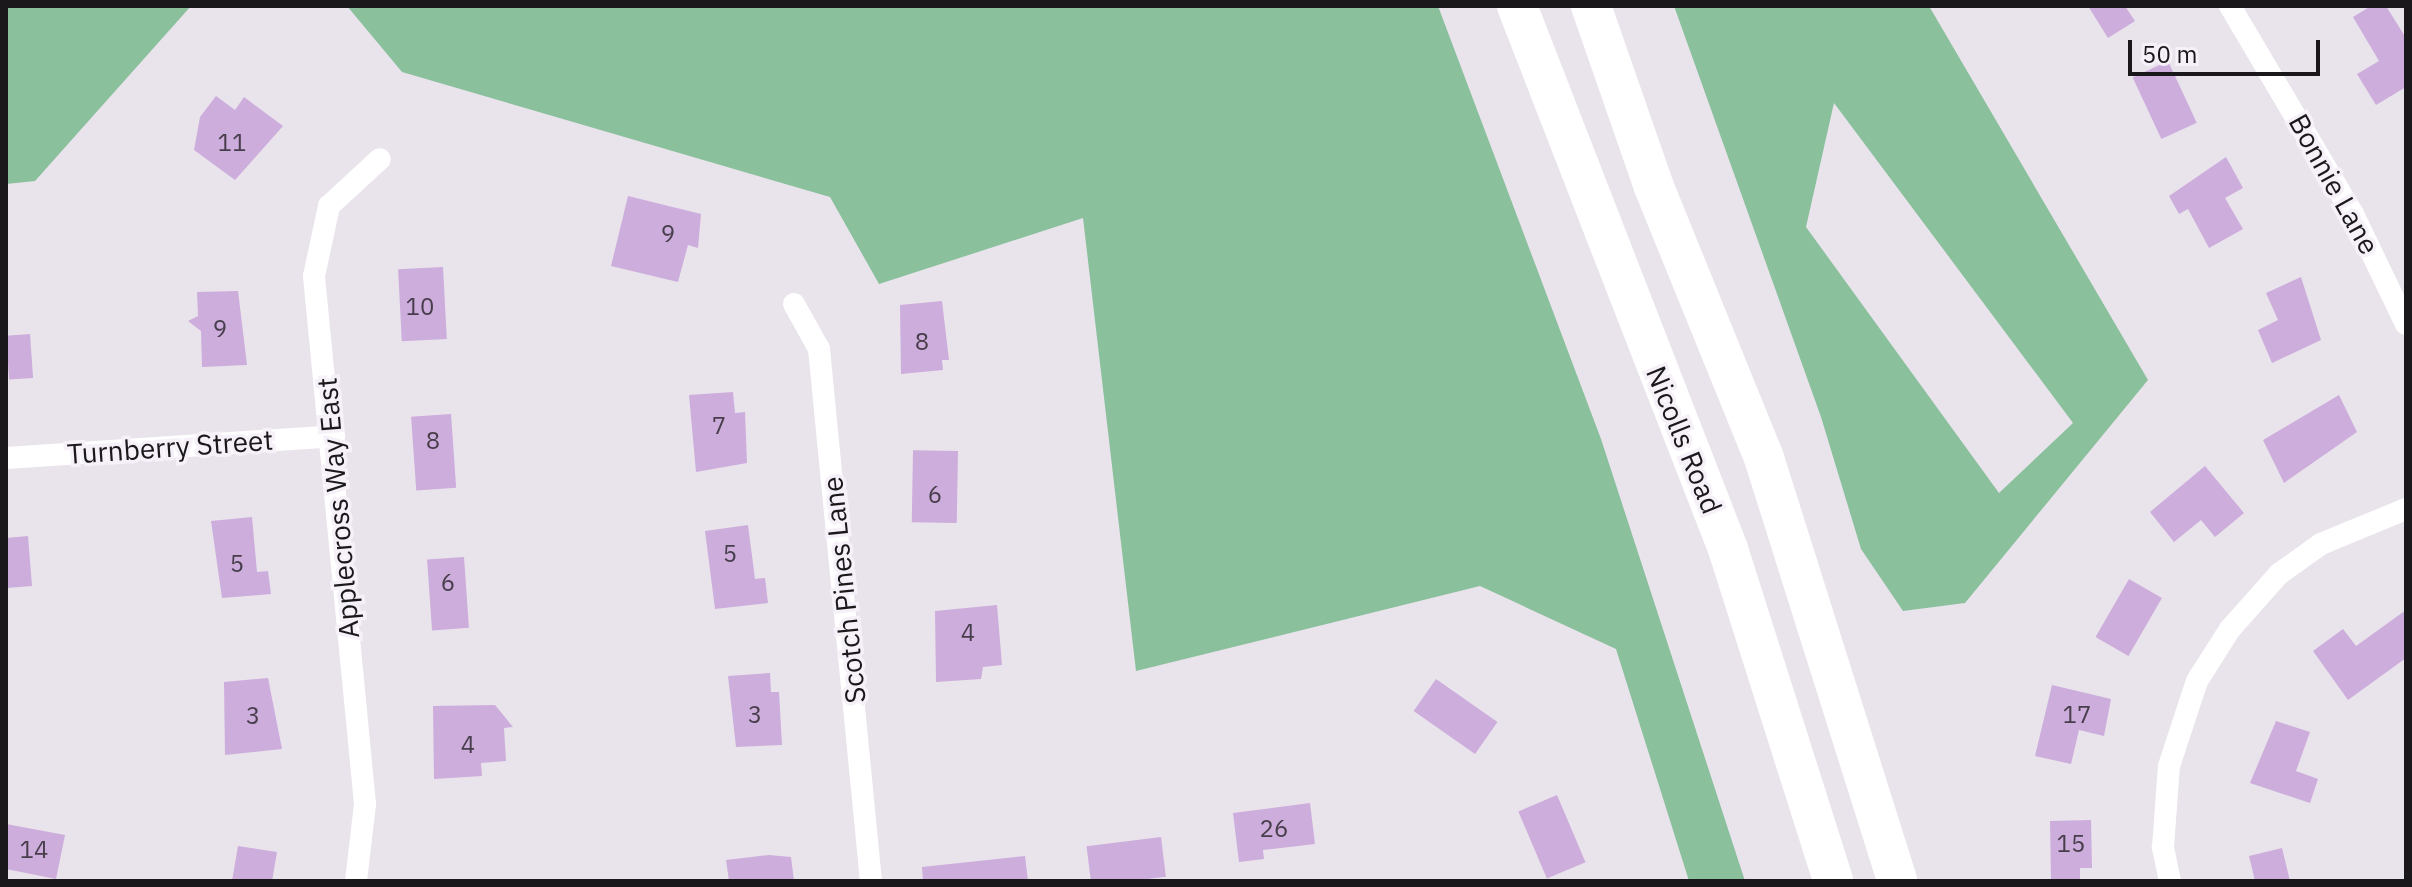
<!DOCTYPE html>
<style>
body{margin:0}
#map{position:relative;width:2412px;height:887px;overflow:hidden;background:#e9e3ec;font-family:"IBM Plex Sans",sans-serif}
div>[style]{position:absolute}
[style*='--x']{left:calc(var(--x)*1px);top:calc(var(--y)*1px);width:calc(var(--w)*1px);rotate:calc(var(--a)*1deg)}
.forest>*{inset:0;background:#8bc09d}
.building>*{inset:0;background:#cdaddc;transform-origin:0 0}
.street>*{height:22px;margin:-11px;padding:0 11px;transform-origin:11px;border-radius:11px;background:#fff}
.highway>*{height:40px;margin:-20px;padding:0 20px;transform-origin:20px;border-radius:20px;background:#fff}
span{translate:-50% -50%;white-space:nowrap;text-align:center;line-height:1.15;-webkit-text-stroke:7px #f6f1f9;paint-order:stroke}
.number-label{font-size:24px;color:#473d4b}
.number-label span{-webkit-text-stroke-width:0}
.street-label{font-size:28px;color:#1a181b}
.frame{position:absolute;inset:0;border:8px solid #1a181b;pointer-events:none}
.scale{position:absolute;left:2128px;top:40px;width:192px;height:36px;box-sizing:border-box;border:4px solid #1a181b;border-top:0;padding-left:10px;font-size:24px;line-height:28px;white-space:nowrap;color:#1a181b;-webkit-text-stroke:6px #f6f1f9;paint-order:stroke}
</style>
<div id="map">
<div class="forest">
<div style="clip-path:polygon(6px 6px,191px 6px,35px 181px,6px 184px)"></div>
<div style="clip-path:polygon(347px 6px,1438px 6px,1601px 439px,1745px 881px,1689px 881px,1616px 649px,1480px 586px,1136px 671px,1083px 218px,879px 284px,830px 197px,402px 72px)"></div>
<div style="clip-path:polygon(evenodd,1674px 6px,1929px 6px,2148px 380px,1965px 603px,1903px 611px,1861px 549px,1821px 417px,1674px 6px,1834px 103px,2073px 423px,1999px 493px,1806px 227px,1834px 103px)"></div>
</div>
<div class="building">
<div style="clip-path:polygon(2088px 6px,2125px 6px,2135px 21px,2108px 38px)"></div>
<div style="clip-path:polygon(2371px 6px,2386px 6px,2406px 38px,2406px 87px,2376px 105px,2357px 74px,2379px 61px,2353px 17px)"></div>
<div style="left:2168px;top:61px;width:68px;height:39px;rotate:65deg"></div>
<div style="clip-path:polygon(216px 96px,235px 110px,244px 97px,283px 126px,235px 180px,194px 150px,200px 117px)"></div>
<div style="clip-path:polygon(2226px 157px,2243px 188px,2225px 198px,2243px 229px,2209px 248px,2188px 209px,2179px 214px,2169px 196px)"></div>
<div style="clip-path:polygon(628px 196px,701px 214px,698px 248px,688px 245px,678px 282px,611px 266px)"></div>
<div style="left:443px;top:267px;width:72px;height:45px;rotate:87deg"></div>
<div style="clip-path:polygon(2301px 277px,2321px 340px,2272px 363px,2258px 330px,2278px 320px,2266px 293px)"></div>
<div style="clip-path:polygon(238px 291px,247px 365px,202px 367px,201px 331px,188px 321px,198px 316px,197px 292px)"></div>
<div style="clip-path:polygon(942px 301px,949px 360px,942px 360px,943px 370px,901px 374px,900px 305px)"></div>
<div style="left:30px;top:334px;width:44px;height:24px;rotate:86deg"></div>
<div style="clip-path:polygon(733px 392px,735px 413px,745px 412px,747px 463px,696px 472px,689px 395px)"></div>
<div style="clip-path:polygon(2339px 395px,2357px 432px,2284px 483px,2263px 440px)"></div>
<div style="left:451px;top:414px;width:74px;height:40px;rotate:86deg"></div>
<div style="left:958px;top:451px;width:72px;height:45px;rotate:91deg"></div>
<div style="clip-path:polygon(2205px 466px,2244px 513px,2215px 537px,2201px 520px,2174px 542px,2150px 512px)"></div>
<div style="clip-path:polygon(252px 517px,257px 572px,268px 571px,271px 594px,222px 598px,211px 521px)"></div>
<div style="clip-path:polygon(748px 525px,755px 579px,765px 578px,768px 603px,715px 609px,705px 531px)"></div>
<div style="clip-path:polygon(28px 536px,32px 586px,6px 588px,6px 538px)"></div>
<div style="left:464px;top:557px;width:71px;height:37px;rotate:86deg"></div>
<div style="left:2129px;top:579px;width:38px;height:67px;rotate:30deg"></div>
<div style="clip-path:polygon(997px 605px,1002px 665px,983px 667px,981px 679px,936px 682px,935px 611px)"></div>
<div style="clip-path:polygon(2406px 610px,2406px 658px,2348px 700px,2313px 651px,2343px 629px,2356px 646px)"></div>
<div style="clip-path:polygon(770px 673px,771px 692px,779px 692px,782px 745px,736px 747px,728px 676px)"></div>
<div style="clip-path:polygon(268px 678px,282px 749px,225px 755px,224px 682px)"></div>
<div style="left:1436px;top:679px;width:75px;height:39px;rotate:35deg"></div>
<div style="clip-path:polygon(2052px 685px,2111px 699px,2104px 736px,2079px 730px,2071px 764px,2035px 756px)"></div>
<div style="clip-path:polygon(495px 705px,513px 727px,504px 728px,506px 761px,481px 763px,482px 776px,434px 779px,433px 706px)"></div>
<div style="clip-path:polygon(2276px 721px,2310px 732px,2296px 771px,2318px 779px,2310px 803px,2250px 783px)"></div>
<div style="left:1557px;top:795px;width:73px;height:42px;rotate:67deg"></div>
<div style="clip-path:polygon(1310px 803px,1315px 844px,1263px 850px,1264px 859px,1239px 862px,1233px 813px)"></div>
<div style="clip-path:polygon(2091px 820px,2092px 868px,2080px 868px,2080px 881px,2051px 881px,2050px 821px)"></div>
<div style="clip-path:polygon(6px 824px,65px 835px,56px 879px,6px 869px)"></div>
<div style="left:1161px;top:837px;width:40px;height:75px;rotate:83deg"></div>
<div style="clip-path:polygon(238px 846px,277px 852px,272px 881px,232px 881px)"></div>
<div style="clip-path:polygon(2282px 848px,2290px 881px,2255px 881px,2249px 856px)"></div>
<div style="clip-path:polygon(769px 855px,791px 857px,794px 881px,729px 881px,726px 860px)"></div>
<div style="clip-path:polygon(1025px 856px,1028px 881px,923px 881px,922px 867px)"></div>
</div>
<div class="street">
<div style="--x:2230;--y:6;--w:242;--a:59.4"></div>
<div style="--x:2353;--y:214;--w:122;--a:64.3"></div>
<div style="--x:794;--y:304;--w:51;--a:60.9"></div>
<div style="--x:819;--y:349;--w:535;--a:84.42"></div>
<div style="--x:6;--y:458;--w:329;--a:-3.8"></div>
<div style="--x:356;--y:881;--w:78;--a:-83.3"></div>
<div style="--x:365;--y:804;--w:530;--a:-95.52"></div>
<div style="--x:314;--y:276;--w:72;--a:-77.9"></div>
<div style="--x:329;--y:206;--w:69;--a:-42.7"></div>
<div style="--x:2170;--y:881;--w:35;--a:-102"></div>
<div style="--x:2163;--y:847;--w:81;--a:-85.8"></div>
<div style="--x:2169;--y:766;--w:89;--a:-71.8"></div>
<div style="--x:2197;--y:681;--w:62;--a:-57.6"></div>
<div style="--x:2230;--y:629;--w:74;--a:-48.3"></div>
<div style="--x:2279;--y:574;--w:52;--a:-35.5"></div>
<div style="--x:2321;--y:544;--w:92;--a:-22.4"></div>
</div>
<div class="highway">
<div style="--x:1517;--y:6;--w:583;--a:68.76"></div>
<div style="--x:1728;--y:549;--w:348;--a:72.4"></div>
<div style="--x:1591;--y:6;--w:192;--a:70.8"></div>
<div style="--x:1654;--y:187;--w:292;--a:67.9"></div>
<div style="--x:1764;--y:458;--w:443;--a:72.5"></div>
</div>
<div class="number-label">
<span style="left:232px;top:143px">11</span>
<span style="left:668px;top:234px">9</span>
<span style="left:420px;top:307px">10</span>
<span style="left:220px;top:329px">9</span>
<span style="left:922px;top:342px">8</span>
<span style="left:719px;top:426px">7</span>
<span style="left:433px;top:441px">8</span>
<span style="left:935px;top:495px">6</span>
<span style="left:730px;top:554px">5</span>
<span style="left:237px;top:564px">5</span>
<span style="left:448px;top:583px">6</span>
<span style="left:968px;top:633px">4</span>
<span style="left:755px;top:715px">3</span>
<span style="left:2077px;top:715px">17</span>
<span style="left:253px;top:716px">3</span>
<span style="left:468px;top:745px">4</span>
<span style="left:1274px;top:829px">26</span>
<span style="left:2071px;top:844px">15</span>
<span style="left:34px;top:850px">14</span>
</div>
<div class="street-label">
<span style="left:2334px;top:184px;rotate:61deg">Bonnie Lane</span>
<span style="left:1684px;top:440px;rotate:68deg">Nicolls Road</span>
<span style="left:170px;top:447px;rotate:-4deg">Turnberry Street</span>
<span style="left:338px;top:508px;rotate:-95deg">Applecross Way East</span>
<span style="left:844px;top:590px;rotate:-96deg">Scotch Pines Lane</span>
</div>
<div class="frame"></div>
<div class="scale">50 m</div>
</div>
